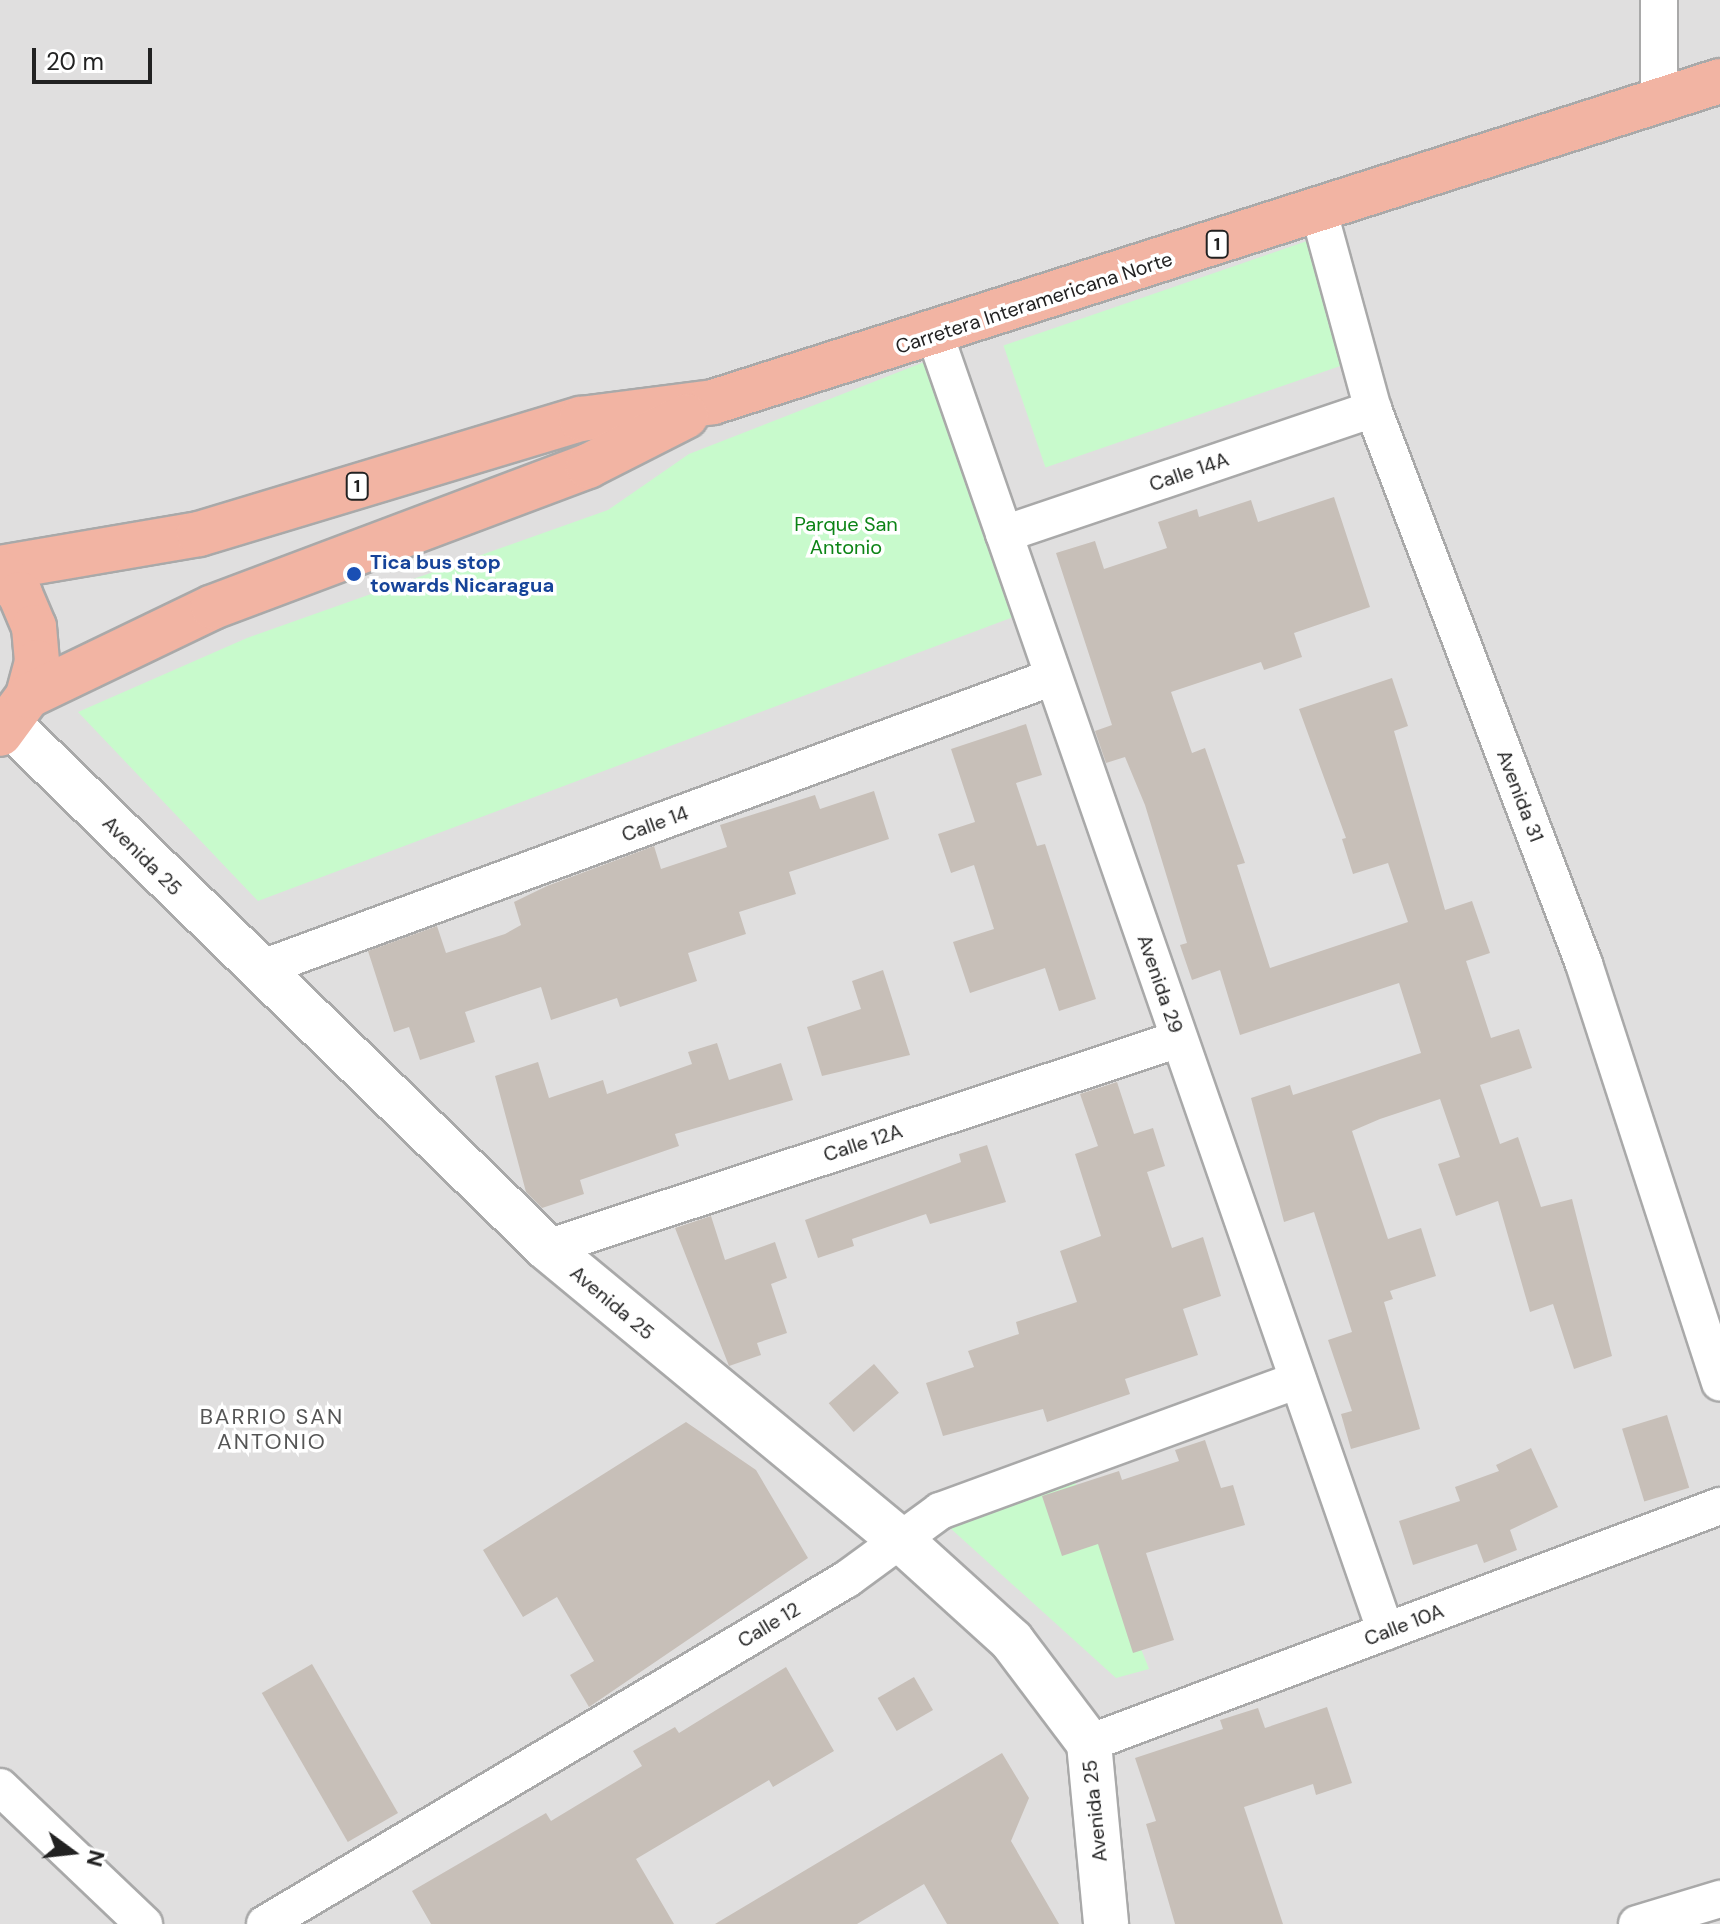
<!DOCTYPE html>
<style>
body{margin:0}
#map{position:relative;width:1720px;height:1924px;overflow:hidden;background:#f2efe9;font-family:"DM Sans",sans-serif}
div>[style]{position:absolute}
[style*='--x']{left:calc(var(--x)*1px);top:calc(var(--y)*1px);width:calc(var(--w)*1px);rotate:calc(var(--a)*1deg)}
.residential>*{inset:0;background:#e0dfdf;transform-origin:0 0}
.park>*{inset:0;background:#c8facc;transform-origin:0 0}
.building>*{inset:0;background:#c7bfb8;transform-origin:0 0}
.roads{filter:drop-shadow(2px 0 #a9a9a9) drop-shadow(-2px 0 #a9a9a9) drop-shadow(0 2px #a9a9a9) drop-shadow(0 -2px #a9a9a9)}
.minor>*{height:36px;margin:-18px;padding:0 18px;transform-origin:18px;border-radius:18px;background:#fff}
.tertiary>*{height:44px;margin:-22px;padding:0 22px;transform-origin:22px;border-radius:22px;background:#fff}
.trunk>*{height:44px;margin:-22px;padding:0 22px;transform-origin:22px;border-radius:22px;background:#f2b4a3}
.dots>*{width:22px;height:22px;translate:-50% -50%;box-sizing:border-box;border:4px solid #fff;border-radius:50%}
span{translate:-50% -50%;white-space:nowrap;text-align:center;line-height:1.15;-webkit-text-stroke:7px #fff;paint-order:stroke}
.shield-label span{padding:2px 6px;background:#fff;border:2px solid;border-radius:6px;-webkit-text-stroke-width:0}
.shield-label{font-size:18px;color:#222;font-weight:700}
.street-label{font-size:20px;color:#222}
.park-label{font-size:20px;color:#0c8416}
.transit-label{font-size:20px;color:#164399;font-weight:700}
.left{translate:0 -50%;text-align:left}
.neighbourhood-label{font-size:22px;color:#555;letter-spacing:2px}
.north{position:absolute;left:32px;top:1812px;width:80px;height:80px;-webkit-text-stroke:6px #fff;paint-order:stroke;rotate:105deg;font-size:22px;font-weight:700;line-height:32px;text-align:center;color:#222}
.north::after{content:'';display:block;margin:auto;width:28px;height:36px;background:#222;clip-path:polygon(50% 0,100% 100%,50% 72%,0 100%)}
.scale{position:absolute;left:32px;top:48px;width:120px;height:36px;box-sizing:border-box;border:4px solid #222;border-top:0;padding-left:10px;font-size:24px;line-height:28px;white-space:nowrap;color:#222;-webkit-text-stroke:6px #fff;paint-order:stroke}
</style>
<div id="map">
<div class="residential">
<div style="left:0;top:0;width:1720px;height:1924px"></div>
</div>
<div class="park">
<div style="left:1307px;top:241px;width:129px;height:321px;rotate:71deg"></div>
<div style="clip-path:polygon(932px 359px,1016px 616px,258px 901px,78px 712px,247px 638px,608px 510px,689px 454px)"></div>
<div style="clip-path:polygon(1071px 1472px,1149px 1669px,1116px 1678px,949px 1527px)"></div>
</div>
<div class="building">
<div style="clip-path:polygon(1334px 497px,1370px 607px,1294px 633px,1302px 657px,1264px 670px,1261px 662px,1171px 692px,1192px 753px,1205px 748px,1245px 863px,1237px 865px,1270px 968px,1408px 922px,1388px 863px,1353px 874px,1342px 839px,1346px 838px,1299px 709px,1392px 678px,1408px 726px,1394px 731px,1445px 910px,1472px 901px,1490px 953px,1466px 961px,1491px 1038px,1519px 1029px,1532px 1068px,1480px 1085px,1500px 1144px,1518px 1137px,1541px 1207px,1572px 1199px,1612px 1356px,1574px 1369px,1553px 1304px,1530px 1312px,1498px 1201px,1456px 1216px,1438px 1164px,1460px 1157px,1440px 1099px,1380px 1119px,1352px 1131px,1388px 1239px,1421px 1228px,1436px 1276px,1390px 1291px,1393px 1299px,1384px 1302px,1420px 1429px,1351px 1449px,1341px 1414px,1352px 1411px,1328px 1340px,1352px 1332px,1314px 1212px,1284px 1222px,1251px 1098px,1290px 1085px,1293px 1095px,1421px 1053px,1399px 983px,1240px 1035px,1220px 970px,1192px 980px,1180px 945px,1187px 943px,1145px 805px,1125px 757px,1106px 763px,1095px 731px,1112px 725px,1056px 553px,1095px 541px,1104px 569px,1167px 548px,1158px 522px,1197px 509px,1199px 517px,1251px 500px,1258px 522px)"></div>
<div style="clip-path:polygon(1026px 724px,1042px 775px,1016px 783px,1037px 846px,1045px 844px,1096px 999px,1059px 1011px,1045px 968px,970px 993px,953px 942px,994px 929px,974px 865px,951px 873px,938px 834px,975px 822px,951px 749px)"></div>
<div style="clip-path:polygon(874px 791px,889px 839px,789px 872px,796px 894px,739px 912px,746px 934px,688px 953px,697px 981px,620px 1007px,617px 998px,551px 1020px,541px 987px,465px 1012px,475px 1042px,420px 1060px,409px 1027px,394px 1032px,368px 951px,437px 926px,446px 953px,505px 934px,521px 925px,514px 902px,547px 886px,654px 846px,661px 869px,727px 847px,720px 825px,815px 795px,820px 809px)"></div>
<div style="clip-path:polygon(883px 970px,910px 1055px,822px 1076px,807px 1027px,861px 1009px,852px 981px)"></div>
<div style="clip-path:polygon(717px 1043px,729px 1080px,781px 1063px,793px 1100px,675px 1134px,679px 1146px,580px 1180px,584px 1194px,542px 1208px,526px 1192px,495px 1076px,538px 1062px,549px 1098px,603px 1080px,607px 1094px,692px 1064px,688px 1052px)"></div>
<div style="clip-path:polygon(1117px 1082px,1134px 1134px,1153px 1128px,1165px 1166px,1147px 1172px,1172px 1248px,1203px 1237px,1221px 1296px,1183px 1309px,1198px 1355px,1125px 1379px,1130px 1394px,1047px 1422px,1043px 1409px,943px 1436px,926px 1383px,974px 1367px,968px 1351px,1019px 1334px,1016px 1322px,1077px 1302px,1060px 1251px,1101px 1236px,1075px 1154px,1098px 1146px,1080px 1094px)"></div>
<div style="clip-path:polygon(987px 1145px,1006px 1202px,930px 1224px,926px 1214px,852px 1239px,854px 1246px,818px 1258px,805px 1220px,961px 1162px,959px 1154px)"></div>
<div style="clip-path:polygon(711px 1216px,725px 1260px,775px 1242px,787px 1278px,771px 1284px,787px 1333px,757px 1343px,761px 1355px,729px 1366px,675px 1228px)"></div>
<div style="left:874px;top:1364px;width:38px;height:60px;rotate:49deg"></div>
<div style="left:1667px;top:1415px;width:76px;height:47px;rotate:73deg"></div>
<div style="clip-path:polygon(686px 1422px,756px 1470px,808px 1558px,589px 1707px,570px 1675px,594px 1661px,557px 1597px,523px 1617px,483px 1550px)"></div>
<div style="clip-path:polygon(1205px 1440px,1221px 1488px,1233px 1485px,1245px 1525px,1146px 1553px,1174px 1640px,1133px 1653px,1098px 1544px,1062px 1556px,1042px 1496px,1119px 1471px,1122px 1480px,1179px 1461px,1175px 1450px)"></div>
<div style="clip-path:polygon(1531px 1448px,1558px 1507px,1510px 1530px,1517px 1550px,1484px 1563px,1477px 1544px,1413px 1565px,1399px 1521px,1460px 1501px,1455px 1487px,1499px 1471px,1496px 1465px)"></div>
<div style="left:312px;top:1664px;width:172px;height:58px;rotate:60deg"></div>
<div style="clip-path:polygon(786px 1667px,834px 1751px,773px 1787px,769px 1780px,636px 1859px,674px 1924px,431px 1924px,412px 1891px,546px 1813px,551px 1821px,642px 1766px,633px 1751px,675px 1727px,679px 1733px)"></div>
<div style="left:914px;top:1677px;width:38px;height:42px;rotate:60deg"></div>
<div style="clip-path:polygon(1327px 1707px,1352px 1783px,1316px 1795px,1313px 1784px,1244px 1807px,1283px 1924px,1175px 1924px,1146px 1824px,1156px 1821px,1135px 1758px,1223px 1729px,1220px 1720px,1258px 1708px,1265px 1728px)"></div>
<div style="clip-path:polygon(1002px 1753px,1029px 1798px,1011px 1841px,1059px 1924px,947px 1924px,924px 1884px,857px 1924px,715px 1924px)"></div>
</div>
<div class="roads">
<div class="minor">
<div style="--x:1659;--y:100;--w:100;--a:-90"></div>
<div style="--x:1319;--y:212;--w:204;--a:74.7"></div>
<div style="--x:1373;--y:409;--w:594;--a:69.18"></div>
<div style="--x:1584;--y:964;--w:440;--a:72"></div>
<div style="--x:935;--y:335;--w:1373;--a:70.83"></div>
<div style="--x:1004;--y:534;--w:390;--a:-18.7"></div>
<div style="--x:257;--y:970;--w:848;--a:-20.21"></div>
<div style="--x:547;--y:1248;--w:666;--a:-18.3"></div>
<div style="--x:1089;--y:1743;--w:674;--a:-20.59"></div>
<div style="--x:0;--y:1787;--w:199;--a:43.6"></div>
<div style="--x:265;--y:1924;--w:677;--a:-30.66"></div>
<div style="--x:847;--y:1579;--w:115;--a:-36.2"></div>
<div style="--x:940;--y:1511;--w:381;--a:-20.1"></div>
<div style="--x:1637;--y:1924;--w:87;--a:-16.8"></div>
</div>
<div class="tertiary">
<div style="--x:10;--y:725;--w:750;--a:44.24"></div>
<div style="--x:547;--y:1248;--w:462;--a:39.6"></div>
<div style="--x:903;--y:1542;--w:147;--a:42.2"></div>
<div style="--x:1012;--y:1641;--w:128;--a:53"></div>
<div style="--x:1089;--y:1743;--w:182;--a:84.6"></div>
</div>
<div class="trunk">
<div style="--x:0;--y:568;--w:202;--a:-9.7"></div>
<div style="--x:199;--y:534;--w:399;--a:-16.8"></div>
<div style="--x:581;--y:419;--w:133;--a:-7.3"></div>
<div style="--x:713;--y:402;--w:1057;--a:-17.68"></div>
<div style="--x:0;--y:573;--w:29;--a:46"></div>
<div style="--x:20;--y:594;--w:36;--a:67"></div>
<div style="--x:34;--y:627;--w:35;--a:85"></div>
<div style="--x:37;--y:662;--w:35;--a:105"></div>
<div style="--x:28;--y:696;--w:47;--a:126.4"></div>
<div style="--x:28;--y:696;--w:205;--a:-25.7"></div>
<div style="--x:213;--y:607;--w:401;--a:-20.6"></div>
<div style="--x:588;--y:466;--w:110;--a:-27"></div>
</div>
</div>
<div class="dots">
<div style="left:354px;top:574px;background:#1a4fb4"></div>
</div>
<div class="shield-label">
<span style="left:1217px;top:244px">1</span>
<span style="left:357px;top:486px">1</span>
</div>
<div class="street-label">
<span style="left:1034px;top:303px;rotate:-18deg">Carretera Interamericana Norte</span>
<span style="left:1189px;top:472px;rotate:-19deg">Calle 14A</span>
<span style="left:1520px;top:796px;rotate:69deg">Avenida 31</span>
<span style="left:655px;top:824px;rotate:-20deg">Calle 14</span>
<span style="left:142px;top:856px;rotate:45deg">Avenida 25</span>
<span style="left:1160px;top:984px;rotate:71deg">Avenida 29</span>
<span style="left:863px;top:1143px;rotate:-18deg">Calle 12A</span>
<span style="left:612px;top:1303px;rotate:40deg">Avenida 25</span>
<span style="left:769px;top:1625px;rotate:-31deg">Calle 12</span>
<span style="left:1404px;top:1625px;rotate:-21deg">Calle 10A</span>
<span style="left:1095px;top:1811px;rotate:-96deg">Avenida 25</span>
</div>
<div class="park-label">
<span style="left:846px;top:536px">Parque San<br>Antonio</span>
</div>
<div class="transit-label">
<span class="left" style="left:370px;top:574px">Tica bus stop<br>towards Nicaragua</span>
</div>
<div class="neighbourhood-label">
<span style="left:272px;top:1429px">BARRIO SAN<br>ANTONIO</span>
</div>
<div class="north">N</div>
<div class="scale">20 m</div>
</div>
